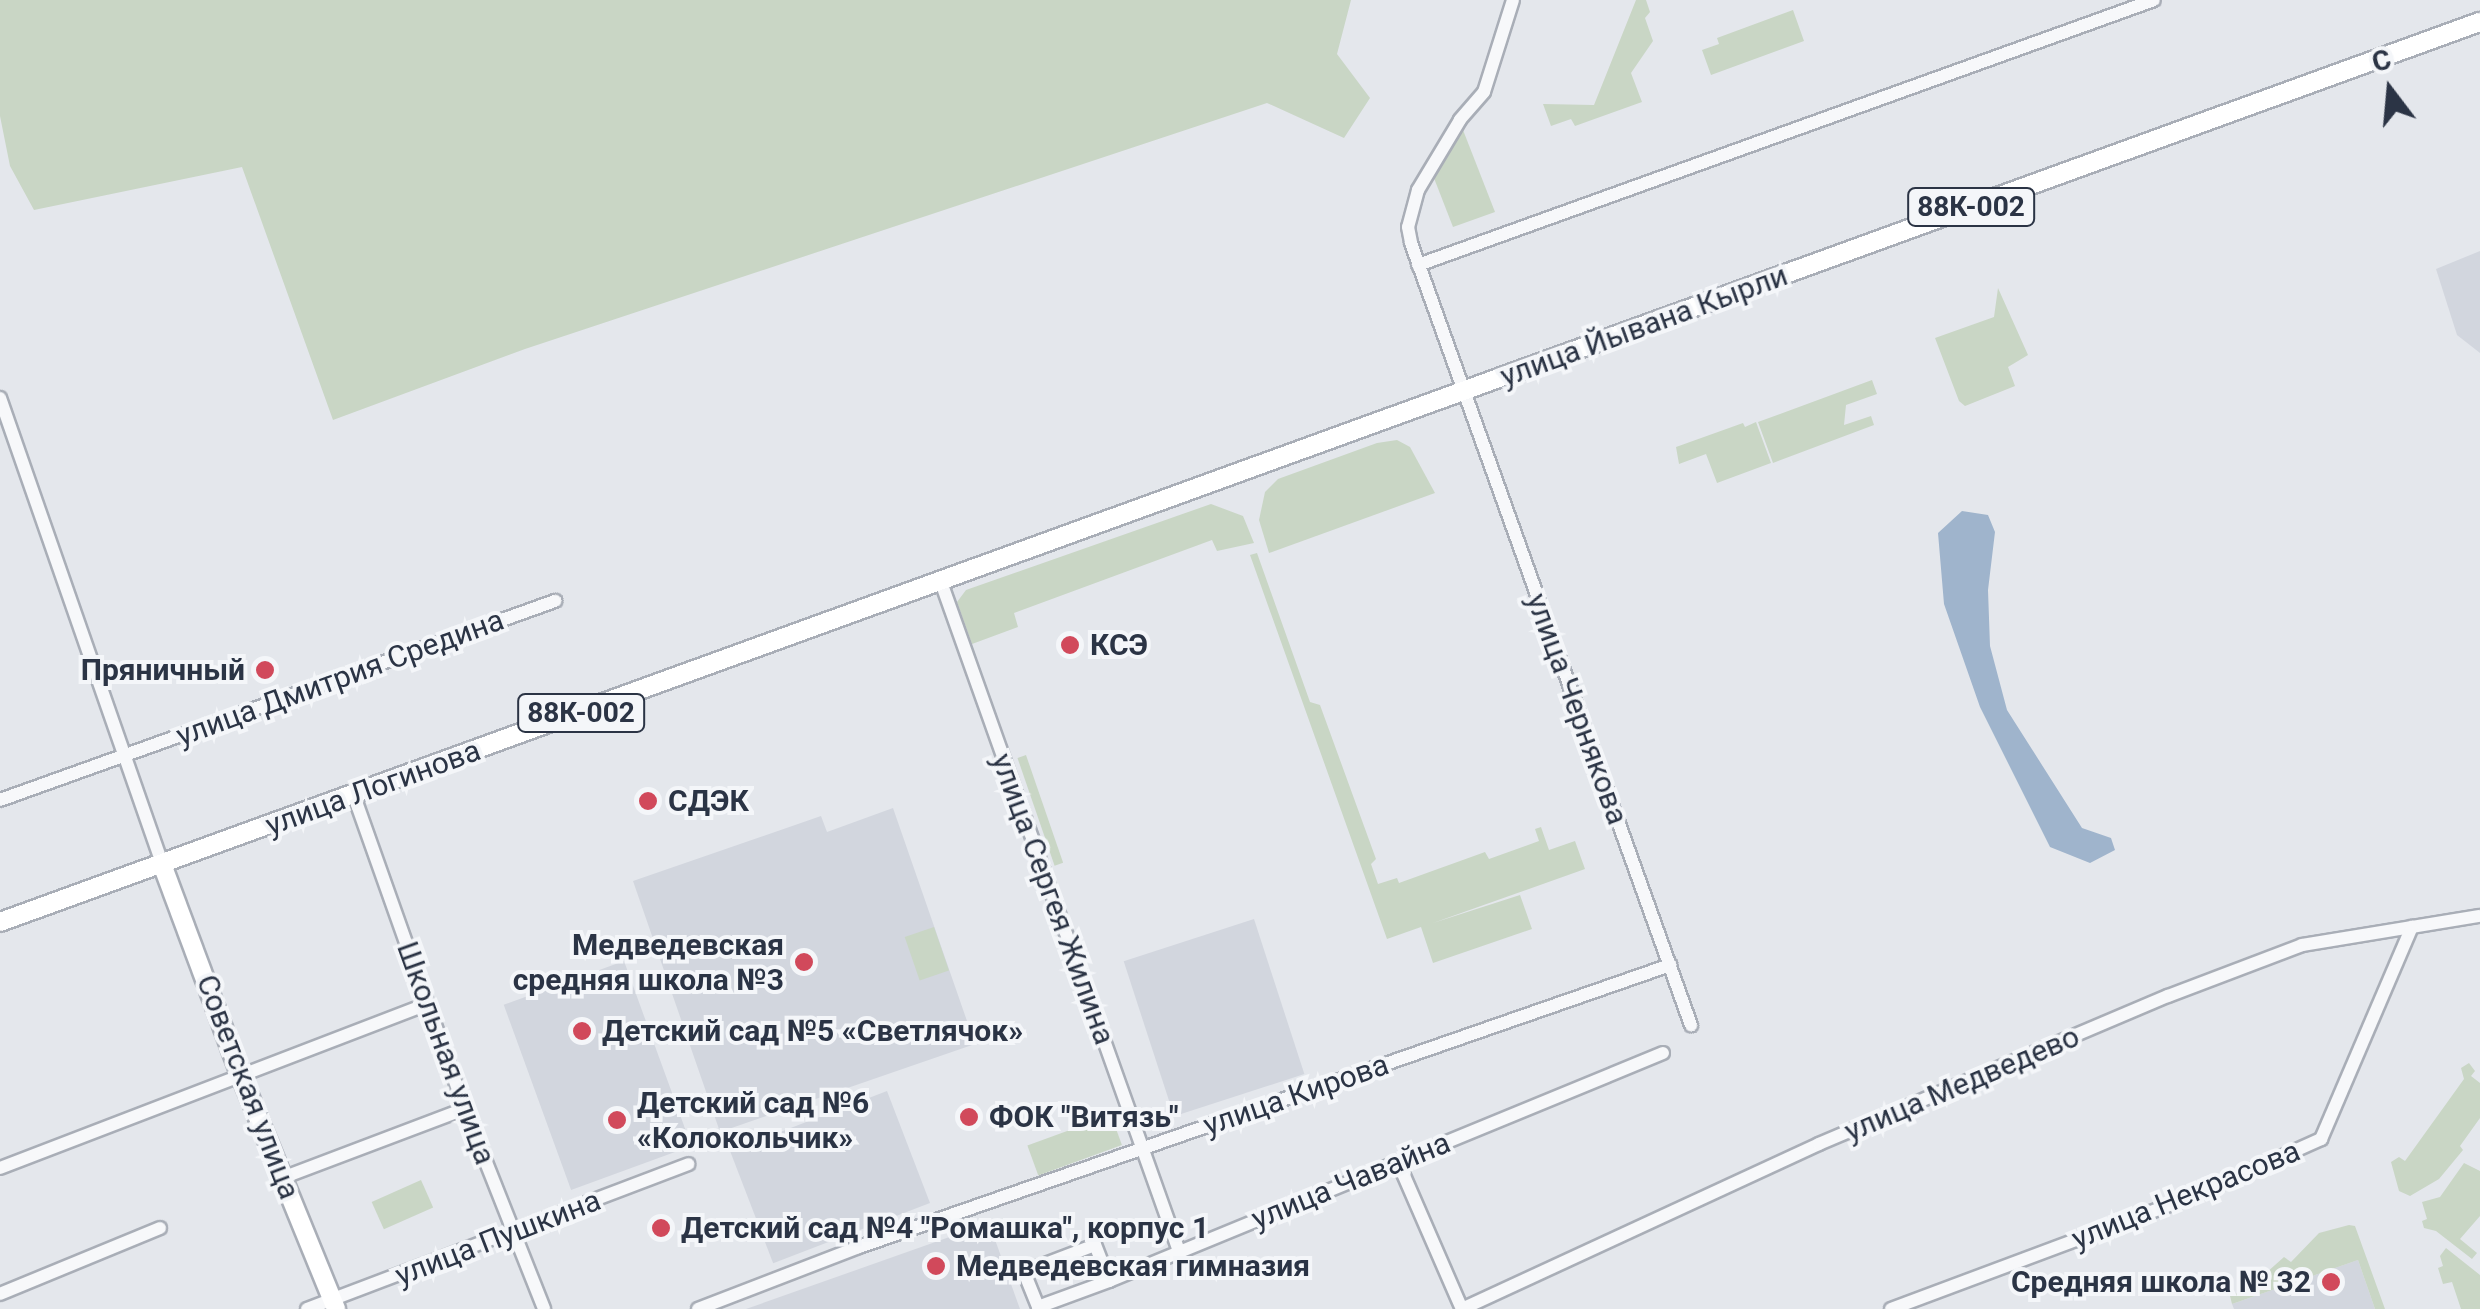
<!DOCTYPE html>
<meta charset="utf-8">
<style>
body{margin:0}
#map{position:relative;width:2480px;height:1309px;overflow:hidden;background:#e4e7ec;font-family:Roboto,sans-serif}
div>[style]{position:absolute}
[style*='--x']{left:calc(var(--x)*1px);top:calc(var(--y)*1px);width:calc(var(--w)*1px);rotate:calc(var(--a)*1deg)}
.built>*{inset:0;background:#d2d6de;transform-origin:0 0}
.green>*{inset:0;background:#c9d6c5;transform-origin:0 0}
.water>*{inset:0;background:#9fb4cc}
.roads{filter:drop-shadow(2px 0 #a9aeb7) drop-shadow(-2px 0 #a9aeb7) drop-shadow(0 2px #a9aeb7) drop-shadow(0 -2px #a9aeb7)}
.minor>*{height:12px;margin:-6px;padding:0 6px;transform-origin:6px;border-radius:6px;background:#f7f8fa}
.major>*{height:18px;margin:-9px;padding:0 9px;transform-origin:9px;border-radius:9px;background:#fff}
.dots>*{width:28px;height:28px;translate:-50% -50%;box-sizing:border-box;border:5px solid #f4f6f9;border-radius:50%}
span{translate:-50% -50%;white-space:nowrap;text-align:center;line-height:1.15;-webkit-text-stroke:8px #f4f6f9;paint-order:stroke}
.shield-label span{padding:2px 8px;background:#f4f6f9;border:2px solid;border-radius:8px;-webkit-text-stroke-width:0}
.shield-label{font-size:28px;color:#2b3445;font-weight:700}
.street-label{font-size:30px;color:#2b3445}
.poi-label{font-size:30px;color:#2b3445;font-weight:700}
.left{translate:0 -50%;text-align:left}
.right{translate:-100% -50%;text-align:right}
.north{position:absolute;left:2340px;top:40px;width:100px;height:100px;-webkit-text-stroke:8px #f4f6f9;paint-order:stroke;rotate:344deg;font-size:28px;font-weight:700;line-height:40px;text-align:center;color:#2b3445}
.north::after{content:'';display:block;margin:auto;width:35px;height:45px;background:#2b3445;clip-path:polygon(50% 0,100% 100%,50% 72%,0 100%)}
</style>
<div id="map">
<div class="built">
<div style="clip-path:polygon(2480px 251px,2480px 353px,2457px 335px,2436px 269px)"></div>
<div style="clip-path:polygon(893px 808px,975px 1044px,720px 1132px,633px 881px,821px 816px,827px 832px)"></div>
<div style="left:1254px;top:919px;width:163px;height:137px;rotate:72deg"></div>
<div style="left:624px;top:961px;width:197px;height:128px;rotate:70deg"></div>
<div style="left:887px;top:1091px;width:120px;height:168px;rotate:69deg"></div>
<div style="clip-path:polygon(989px 1223px,1020px 1309px,746px 1309px)"></div>
<div style="clip-path:polygon(2358px 1260px,2375px 1309px,2234px 1309px,2232px 1304px)"></div>
</div>
<div class="green">
<div style="clip-path:polygon(0 0,1351px 0,1337px 54px,1370px 98px,1344px 138px,1267px 103px,525px 349px,333px 420px,242px 167px,34px 210px,10px 166px,0 116px)"></div>
<div style="clip-path:polygon(1636px 0,1646px 0,1650px 12px,1645px 18px,1653px 41px,1631px 73px,1642px 102px,1575px 126px,1571px 119px,1551px 126px,1543px 104px,1594px 105px)"></div>
<div style="clip-path:polygon(1793px 10px,1804px 41px,1711px 75px,1702px 50px,1719px 44px,1717px 38px)"></div>
<div style="clip-path:polygon(1463px 130px,1495px 212px,1453px 227px,1432px 173px)"></div>
<div style="clip-path:polygon(1998px 288px,2028px 355px,2008px 367px,2015px 386px,1965px 406px,1959px 401px,1935px 338px,1994px 317px)"></div>
<div style="clip-path:polygon(1872px 380px,1877px 394px,1846px 405px,1844px 425px,1871px 416px,1874px 425px,1773px 463px,1758px 422px)"></div>
<div style="clip-path:polygon(1756px 422px,1771px 463px,1717px 483px,1706px 454px,1679px 464px,1676px 447px,1743px 423px,1745px 427px)"></div>
<div style="clip-path:polygon(1397px 440px,1410px 447px,1435px 493px,1269px 553px,1259px 520px,1265px 492px,1278px 479px,1377px 443px)"></div>
<div style="clip-path:polygon(1211px 504px,1243px 516px,1254px 543px,1217px 551px,1212px 540px,1014px 613px,1018px 627px,972px 644px,957px 602px,966px 590px)"></div>
<div style="clip-path:polygon(1257px 553px,1310px 702px,1320px 705px,1376px 859px,1371px 864px,1378px 884px,1397px 878px,1399px 883px,1485px 852px,1489px 859px,1539px 841px,1535px 829px,1541px 827px,1549px 850px,1575px 841px,1585px 869px,1433px 923px,1520px 895px,1532px 929px,1433px 963px,1421px 927px,1387px 939px,1250px 555px)"></div>
<div style="left:1026px;top:755px;width:114px;height:9px;rotate:71deg"></div>
<div style="left:934px;top:927px;width:46px;height:31px;rotate:71deg"></div>
<div style="clip-path:polygon(2469px 1063px,2475px 1071px,2471px 1076px,2480px 1083px,2480px 1118px,2460px 1146px,2463px 1150px,2439px 1179px,2410px 1196px,2399px 1191px,2391px 1162px,2399px 1157px,2405px 1161px,2464px 1079px,2461px 1068px)"></div>
<div style="left:1111px;top:1115px;width:32px;height:89px;rotate:70deg"></div>
<div style="clip-path:polygon(2464px 1163px,2480px 1171px,2480px 1216px,2460px 1239px,2477px 1253px,2472px 1259px,2436px 1231px,2424px 1228px,2422px 1221px,2427px 1219px,2422px 1202px,2440px 1197px)"></div>
<div style="left:421px;top:1180px;width:30px;height:54px;rotate:66deg"></div>
<div style="clip-path:polygon(2349px 1225px,2355px 1226px,2385px 1309px,2375px 1309px,2358px 1260px,2232px 1304px,2230px 1296px,2248px 1289px,2284px 1257px,2291px 1262px,2319px 1233px)"></div>
<div style="clip-path:polygon(2446px 1248px,2480px 1275px,2480px 1309px,2461px 1309px,2452px 1282px,2443px 1284px,2438px 1268px,2443px 1266px,2440px 1256px)"></div>
</div>
<div class="water">
<div style="clip-path:polygon(1962px 511px,1988px 515px,1995px 532px,1988px 590px,1990px 646px,2007px 710px,2082px 828px,2111px 838px,2115px 850px,2090px 863px,2050px 847px,1980px 707px,1944px 604px,1938px 533px)"></div>
</div>
<div class="roads">
<div class="minor">
<div style="--x:1513;--y:0;--w:96;--a:107.5"></div>
<div style="--x:1484;--y:92;--w:37;--a:131"></div>
<div style="--x:1460;--y:120;--w:82;--a:121"></div>
<div style="--x:1418;--y:190;--w:38;--a:105"></div>
<div style="--x:1408;--y:227;--w:16;--a:79"></div>
<div style="--x:1411;--y:243;--w:831;--a:70.3"></div>
<div style="--x:1418;--y:265;--w:782;--a:-19.8"></div>
<div style="--x:0;--y:398;--w:493;--a:70.8"></div>
<div style="--x:941;--y:582;--w:710;--a:70.42"></div>
<div style="--x:354;--y:796;--w:332;--a:70.5"></div>
<div style="--x:465;--y:1109;--w:215;--a:68.4"></div>
<div style="--x:0;--y:800;--w:590;--a:-19.73"></div>
<div style="--x:1398;--y:1162;--w:160;--a:66.5"></div>
<div style="--x:0;--y:1168;--w:458;--a:-21"></div>
<div style="--x:282;--y:1178;--w:196;--a:-20.7"></div>
<div style="--x:1109;--y:1281;--w:39;--a:-111"></div>
<div style="--x:1095;--y:1245;--w:76;--a:159.2"></div>
<div style="--x:1024;--y:1272;--w:38;--a:68"></div>
<div style="--x:1038;--y:1307;--w:76;--a:-20.1"></div>
<div style="--x:1109;--y:1281;--w:599;--a:-22.37"></div>
<div style="--x:0;--y:1294;--w:173;--a:-22.4"></div>
<div style="--x:307;--y:1309;--w:408;--a:-20.8"></div>
<div style="--x:698;--y:1309;--w:173;--a:-21.1"></div>
<div style="--x:859;--y:1247;--w:859;--a:-19.17"></div>
<div style="--x:1462;--y:1309;--w:393;--a:-24.8"></div>
<div style="--x:1819;--y:1144;--w:379;--a:-23"></div>
<div style="--x:2168;--y:996;--w:143;--a:-20.8"></div>
<div style="--x:2302;--y:945;--w:180;--a:-9.3"></div>
<div style="--x:1891;--y:1309;--w:328;--a:-20.5"></div>
<div style="--x:2198;--y:1194;--w:135;--a:-24.1"></div>
<div style="--x:2321;--y:1139;--w:231;--a:-66.8"></div>
</div>
<div class="major">
<div style="--x:162;--y:864;--w:226;--a:69.6"></div>
<div style="--x:241;--y:1076;--w:252;--a:67.8"></div>
<div style="--x:0;--y:922;--w:2638;--a:-19.95"></div>
</div>
</div>
<div class="dots">
<div style="left:1070px;top:645px;background:#d1495b"></div>
<div style="left:265px;top:670px;background:#d1495b"></div>
<div style="left:648px;top:801px;background:#d1495b"></div>
<div style="left:804px;top:962px;background:#d1495b"></div>
<div style="left:582px;top:1031px;background:#d1495b"></div>
<div style="left:969px;top:1117px;background:#d1495b"></div>
<div style="left:617px;top:1120px;background:#d1495b"></div>
<div style="left:661px;top:1228px;background:#d1495b"></div>
<div style="left:936px;top:1266px;background:#d1495b"></div>
<div style="left:2331px;top:1282px;background:#d1495b"></div>
</div>
<div class="shield-label">
<span style="left:1971px;top:207px">88К-002</span>
<span style="left:581px;top:713px">88К-002</span>
</div>
<div class="street-label">
<span style="left:1644px;top:326px;rotate:-20deg">улица Йывана Кырли</span>
<span style="left:340px;top:678px;rotate:-20deg">улица Дмитрия Средина</span>
<span style="left:1577px;top:709px;rotate:70deg">улица Чернякова</span>
<span style="left:373px;top:788px;rotate:-20deg">улица Логинова</span>
<span style="left:1053px;top:899px;rotate:70deg">улица Сергея Жилина</span>
<span style="left:446px;top:1053px;rotate:70deg">Школьная улица</span>
<span style="left:1962px;top:1084px;rotate:-23deg">улица Медведево</span>
<span style="left:248px;top:1087px;rotate:69deg">Советская улица</span>
<span style="left:1296px;top:1095px;rotate:-19deg">улица Кирова</span>
<span style="left:1351px;top:1181px;rotate:-22deg">улица Чавайна</span>
<span style="left:2186px;top:1195px;rotate:-22deg">улица Некрасова</span>
<span style="left:498px;top:1238px;rotate:-21deg">улица Пушкина</span>
</div>
<div class="poi-label">
<span class="left" style="left:1090px;top:645px">КСЭ</span>
<span class="right" style="left:245px;top:670px">Пряничный</span>
<span class="left" style="left:668px;top:801px">СДЭК</span>
<span class="right" style="left:784px;top:962px">Медведевская<br>средняя школа №3</span>
<span class="left" style="left:602px;top:1031px">Детский сад №5 «Светлячок»</span>
<span class="left" style="left:637px;top:1120px">Детский сад №6<br>«Колокольчик»</span>
<span class="left" style="left:989px;top:1117px">ФОК "Витязь"</span>
<span class="left" style="left:681px;top:1228px">Детский сад №4 "Ромашка", корпус 1</span>
<span class="left" style="left:956px;top:1266px">Медведевская гимназия</span>
<span class="right" style="left:2311px;top:1282px">Средняя школа № 32</span>
</div>
<div class="north">С</div>
</div>
